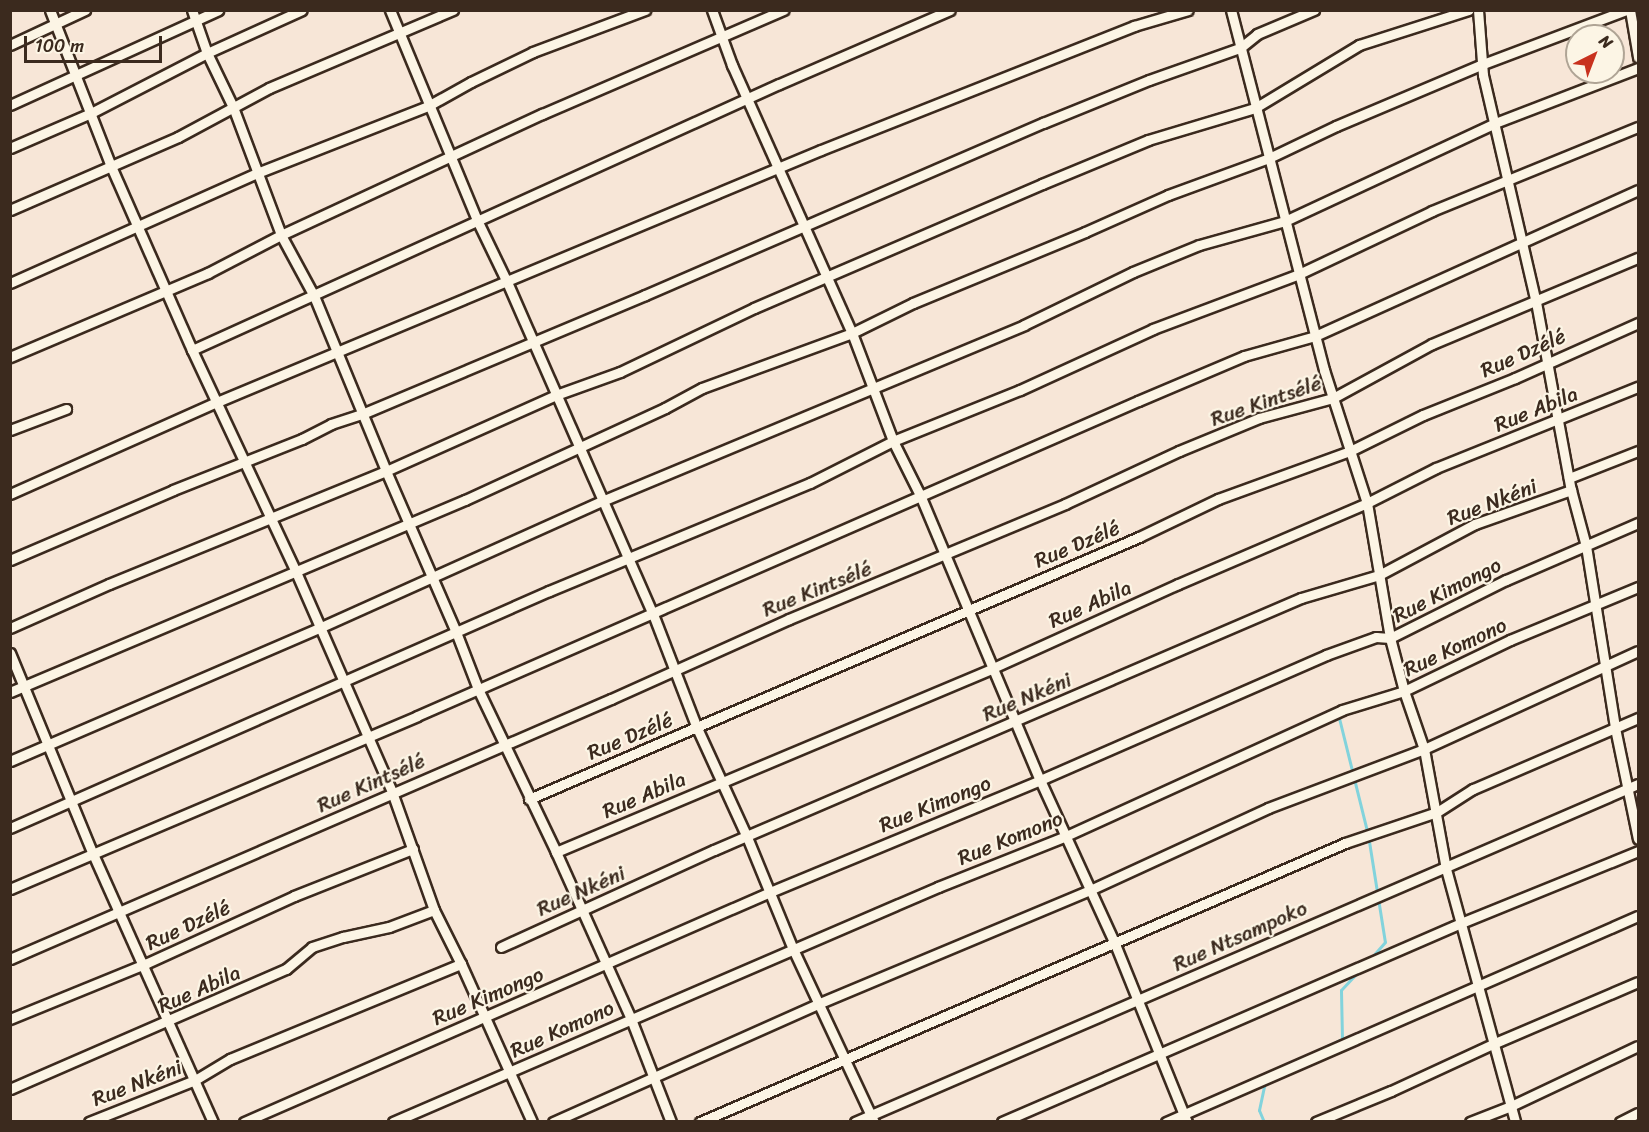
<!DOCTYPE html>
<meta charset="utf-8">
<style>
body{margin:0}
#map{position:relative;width:1649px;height:1132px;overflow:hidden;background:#f7e6d7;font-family:Sriracha,sans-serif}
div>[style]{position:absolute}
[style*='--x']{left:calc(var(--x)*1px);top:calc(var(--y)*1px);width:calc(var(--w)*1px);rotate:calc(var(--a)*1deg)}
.stream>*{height:3px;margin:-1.5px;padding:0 1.5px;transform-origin:1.5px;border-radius:1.5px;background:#82d3dc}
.roads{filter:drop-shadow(2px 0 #3b2a1e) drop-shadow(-2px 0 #3b2a1e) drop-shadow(0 2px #3b2a1e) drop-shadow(0 -2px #3b2a1e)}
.minor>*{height:9px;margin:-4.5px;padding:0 4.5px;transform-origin:4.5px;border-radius:4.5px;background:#fcf5e5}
span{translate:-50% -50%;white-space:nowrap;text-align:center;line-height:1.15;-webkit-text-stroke:4.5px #fcf5e5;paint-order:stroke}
.street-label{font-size:21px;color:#3b2a1e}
.frame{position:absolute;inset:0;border:12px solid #3b2a1e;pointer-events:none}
.north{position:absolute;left:1565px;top:24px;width:60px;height:60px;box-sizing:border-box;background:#fcf5e5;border:2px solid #afa495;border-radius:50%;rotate:42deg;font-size:16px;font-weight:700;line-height:24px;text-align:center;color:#3b2a1e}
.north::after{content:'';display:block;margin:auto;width:21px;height:27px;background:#c8321e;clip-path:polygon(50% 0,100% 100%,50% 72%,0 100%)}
.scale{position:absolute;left:24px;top:36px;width:138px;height:27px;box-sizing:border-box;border:3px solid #3b2a1e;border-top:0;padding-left:8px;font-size:18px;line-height:21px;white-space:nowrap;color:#3b2a1e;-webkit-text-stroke:4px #fcf5e5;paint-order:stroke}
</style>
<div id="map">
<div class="stream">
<div style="--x:1339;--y:718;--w:121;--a:76.1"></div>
<div style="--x:1368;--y:835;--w:108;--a:81"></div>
<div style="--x:1385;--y:942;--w:21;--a:131"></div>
<div style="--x:1310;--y:1054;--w:35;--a:-25"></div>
<div style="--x:1342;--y:1039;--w:49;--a:-91.2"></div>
<div style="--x:1341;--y:990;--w:25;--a:-47"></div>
<div style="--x:1264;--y:1122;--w:13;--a:-113"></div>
<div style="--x:1259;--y:1110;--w:29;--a:-78"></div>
</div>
<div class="roads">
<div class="minor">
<div style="--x:50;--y:10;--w:165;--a:68.7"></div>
<div style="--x:110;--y:164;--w:203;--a:66.2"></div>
<div style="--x:192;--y:350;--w:245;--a:64.9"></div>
<div style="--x:296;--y:572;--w:240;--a:66.4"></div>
<div style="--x:392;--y:792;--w:125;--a:70.4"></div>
<div style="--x:434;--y:910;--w:60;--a:63.4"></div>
<div style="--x:461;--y:964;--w:173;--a:65.8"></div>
<div style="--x:192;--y:10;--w:46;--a:70.8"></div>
<div style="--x:207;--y:53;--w:60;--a:64.3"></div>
<div style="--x:233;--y:107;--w:137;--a:69.4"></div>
<div style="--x:281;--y:235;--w:69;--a:61.6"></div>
<div style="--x:314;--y:296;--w:189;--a:67.6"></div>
<div style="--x:386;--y:471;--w:176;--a:66.5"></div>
<div style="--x:456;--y:632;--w:61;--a:68.9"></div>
<div style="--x:478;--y:689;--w:181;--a:64.4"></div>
<div style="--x:556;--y:852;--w:183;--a:65.8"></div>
<div style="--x:631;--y:1019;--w:110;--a:68.8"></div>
<div style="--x:390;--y:10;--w:227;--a:67.5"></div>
<div style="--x:477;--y:220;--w:69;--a:64.2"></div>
<div style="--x:507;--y:282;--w:363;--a:66.3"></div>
<div style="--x:653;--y:614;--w:122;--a:68.9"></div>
<div style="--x:697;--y:728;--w:120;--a:65.4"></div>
<div style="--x:747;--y:837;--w:121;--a:67.7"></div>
<div style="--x:793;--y:949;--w:191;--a:64.9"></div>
<div style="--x:712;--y:10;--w:59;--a:70"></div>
<div style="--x:732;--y:65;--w:294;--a:65.9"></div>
<div style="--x:852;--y:333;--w:116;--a:69.2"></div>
<div style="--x:893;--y:441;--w:60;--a:63.4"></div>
<div style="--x:920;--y:495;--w:309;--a:67.2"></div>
<div style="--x:1040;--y:780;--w:180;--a:65.4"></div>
<div style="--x:1115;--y:944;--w:192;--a:68"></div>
<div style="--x:1231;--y:10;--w:372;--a:75.5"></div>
<div style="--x:1324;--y:370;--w:140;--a:72.1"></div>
<div style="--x:1367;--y:503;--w:137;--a:80.3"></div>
<div style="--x:1390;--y:638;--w:55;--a:75.2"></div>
<div style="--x:1404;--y:691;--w:61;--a:71"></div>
<div style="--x:1424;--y:749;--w:122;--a:79.6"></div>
<div style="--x:1446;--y:869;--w:262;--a:74.7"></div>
<div style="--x:1478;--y:10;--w:65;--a:85.6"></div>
<div style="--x:1483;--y:75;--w:233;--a:76.9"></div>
<div style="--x:1536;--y:302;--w:191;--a:79.5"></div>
<div style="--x:1571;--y:490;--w:58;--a:75"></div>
<div style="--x:1586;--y:546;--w:184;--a:80.9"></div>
<div style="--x:1615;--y:728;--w:113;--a:78.3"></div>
<div style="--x:1630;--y:10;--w:48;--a:80.3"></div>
<div style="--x:10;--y:45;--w:83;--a:-25"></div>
<div style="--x:10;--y:105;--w:229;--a:-24.5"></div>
<div style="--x:10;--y:148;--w:86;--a:-23.3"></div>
<div style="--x:89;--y:114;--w:133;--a:-27.3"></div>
<div style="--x:207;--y:53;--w:104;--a:-24.4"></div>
<div style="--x:10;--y:210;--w:183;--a:-23.5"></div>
<div style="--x:178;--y:137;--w:103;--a:-28.3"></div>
<div style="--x:269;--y:88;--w:200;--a:-23"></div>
<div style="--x:10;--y:283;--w:270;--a:-24"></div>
<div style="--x:257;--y:173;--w:184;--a:-21.4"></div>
<div style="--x:428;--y:106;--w:49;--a:-29.2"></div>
<div style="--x:471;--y:82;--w:69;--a:-25.8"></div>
<div style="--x:533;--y:52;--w:120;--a:-20.6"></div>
<div style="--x:192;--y:350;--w:644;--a:-24.38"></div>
<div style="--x:779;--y:84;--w:186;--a:-23.4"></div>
<div style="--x:10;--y:357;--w:215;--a:-23"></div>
<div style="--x:208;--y:273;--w:82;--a:-27.5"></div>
<div style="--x:281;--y:235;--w:288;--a:-24.9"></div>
<div style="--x:542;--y:114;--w:263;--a:-23.3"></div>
<div style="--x:10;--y:430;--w:60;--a:-20.6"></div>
<div style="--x:1569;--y:478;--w:74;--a:-21.4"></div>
<div style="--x:10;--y:494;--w:227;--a:-24"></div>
<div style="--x:217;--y:402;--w:654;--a:-22.65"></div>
<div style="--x:821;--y:150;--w:337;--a:-21.6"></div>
<div style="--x:1134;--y:26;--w:56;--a:-16.5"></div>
<div style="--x:10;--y:560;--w:177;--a:-23.2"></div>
<div style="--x:173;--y:490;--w:139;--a:-21.6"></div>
<div style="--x:302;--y:439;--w:33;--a:-27"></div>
<div style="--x:331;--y:424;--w:33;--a:-18"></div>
<div style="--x:362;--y:414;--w:307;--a:-22.8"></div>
<div style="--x:645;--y:295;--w:434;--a:-23.4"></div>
<div style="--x:1043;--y:123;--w:114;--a:-22.1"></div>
<div style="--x:1149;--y:80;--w:96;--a:-19.4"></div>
<div style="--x:1240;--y:48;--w:22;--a:-39"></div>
<div style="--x:1257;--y:34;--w:62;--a:-22.8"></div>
<div style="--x:10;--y:628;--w:108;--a:-24"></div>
<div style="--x:109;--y:584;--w:299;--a:-22.2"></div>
<div style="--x:386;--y:471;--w:186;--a:-24.1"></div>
<div style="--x:556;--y:395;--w:68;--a:-19.8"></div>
<div style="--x:620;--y:372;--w:148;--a:-25.5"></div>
<div style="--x:754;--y:308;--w:314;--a:-23.3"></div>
<div style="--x:1042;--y:184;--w:115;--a:-22.5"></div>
<div style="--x:1148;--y:140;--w:112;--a:-16.7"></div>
<div style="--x:1255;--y:108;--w:122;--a:-31.2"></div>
<div style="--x:1359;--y:45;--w:115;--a:-17.7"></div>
<div style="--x:10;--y:653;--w:217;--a:67.6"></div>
<div style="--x:93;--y:854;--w:294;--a:65.9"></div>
<div style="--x:10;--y:692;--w:494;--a:-22.9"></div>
<div style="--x:465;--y:500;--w:220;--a:-24.7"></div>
<div style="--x:665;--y:408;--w:42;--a:-28.4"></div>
<div style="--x:702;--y:388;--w:160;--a:-20.1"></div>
<div style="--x:852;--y:333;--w:68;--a:-26.2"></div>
<div style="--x:913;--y:303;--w:186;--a:-22.4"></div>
<div style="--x:1085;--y:232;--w:91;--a:-24"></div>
<div style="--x:1168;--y:195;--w:108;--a:-20.1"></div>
<div style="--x:1269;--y:158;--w:74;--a:-25.5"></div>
<div style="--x:1336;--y:126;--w:160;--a:-22.9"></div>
<div style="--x:1483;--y:64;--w:153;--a:-20.7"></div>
<div style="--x:10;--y:761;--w:336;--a:-23.3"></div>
<div style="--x:319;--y:628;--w:310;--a:-24.2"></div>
<div style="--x:602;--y:501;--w:457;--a:-22.6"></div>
<div style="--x:1024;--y:325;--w:121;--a:-25.9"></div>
<div style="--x:1133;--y:272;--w:71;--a:-22.2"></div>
<div style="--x:1199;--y:245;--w:89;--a:-15.6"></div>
<div style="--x:1285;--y:221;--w:232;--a:-25"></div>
<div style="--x:1495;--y:123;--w:153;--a:-21"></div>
<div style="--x:529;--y:799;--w:664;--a:-23.24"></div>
<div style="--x:1139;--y:537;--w:88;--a:-25.7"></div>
<div style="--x:1218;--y:499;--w:140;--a:-20"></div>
<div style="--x:1350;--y:451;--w:81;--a:-26.3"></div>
<div style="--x:1423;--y:415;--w:99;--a:-21.9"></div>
<div style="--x:1515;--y:378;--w:135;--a:-24.1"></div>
<div style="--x:10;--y:828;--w:589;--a:-23.74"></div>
<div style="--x:549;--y:591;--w:282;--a:-22.5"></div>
<div style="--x:810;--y:483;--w:93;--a:-26.8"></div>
<div style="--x:893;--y:441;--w:137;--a:-21.9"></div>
<div style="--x:1020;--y:390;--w:146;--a:-24.6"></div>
<div style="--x:1153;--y:329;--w:156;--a:-20.6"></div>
<div style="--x:1299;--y:274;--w:147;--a:-25.3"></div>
<div style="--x:1432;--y:211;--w:222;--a:-22.2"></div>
<div style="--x:556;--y:852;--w:474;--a:-22.8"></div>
<div style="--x:993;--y:668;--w:203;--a:-24.4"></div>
<div style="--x:1178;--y:584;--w:206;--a:-23.2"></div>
<div style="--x:1367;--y:503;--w:77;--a:-26.9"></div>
<div style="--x:1436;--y:468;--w:218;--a:-21.9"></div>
<div style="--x:10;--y:889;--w:442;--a:-23"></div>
<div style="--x:417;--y:716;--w:787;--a:-23.6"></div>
<div style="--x:1138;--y:401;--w:115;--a:-23"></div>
<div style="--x:1244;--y:356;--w:74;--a:-15.7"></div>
<div style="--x:1315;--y:336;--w:354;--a:-24.3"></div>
<div style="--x:501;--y:947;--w:234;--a:-24.5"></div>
<div style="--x:714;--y:850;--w:639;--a:-23.23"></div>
<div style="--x:1301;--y:598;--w:81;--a:-16.4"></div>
<div style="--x:1379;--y:575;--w:109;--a:-28"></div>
<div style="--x:1475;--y:524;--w:102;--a:-19.5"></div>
<div style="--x:10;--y:959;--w:655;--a:-23.39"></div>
<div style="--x:611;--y:699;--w:195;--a:-24.2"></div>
<div style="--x:789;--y:619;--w:299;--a:-22.6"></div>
<div style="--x:1065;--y:504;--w:126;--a:-24.9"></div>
<div style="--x:1179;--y:451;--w:87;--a:-22.4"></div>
<div style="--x:1259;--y:418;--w:77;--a:-15.1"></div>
<div style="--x:1333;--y:398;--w:113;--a:-28.6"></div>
<div style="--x:1432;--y:344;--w:223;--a:-22.7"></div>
<div style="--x:10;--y:1019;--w:146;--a:-22.2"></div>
<div style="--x:145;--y:964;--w:164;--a:-24.5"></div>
<div style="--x:294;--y:896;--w:128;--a:-21.6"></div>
<div style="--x:10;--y:1089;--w:301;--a:-23.5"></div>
<div style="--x:286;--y:969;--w:34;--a:-40"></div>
<div style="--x:312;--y:947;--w:33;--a:-18"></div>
<div style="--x:343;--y:937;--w:47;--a:-12.3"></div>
<div style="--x:389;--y:927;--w:48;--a:-20.7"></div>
<div style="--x:89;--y:1122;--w:114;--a:-21.6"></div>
<div style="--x:195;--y:1080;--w:41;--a:-31"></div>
<div style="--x:230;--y:1059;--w:250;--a:-22.4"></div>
<div style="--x:244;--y:1122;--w:574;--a:-23.62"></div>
<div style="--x:770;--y:892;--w:292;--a:-22.5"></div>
<div style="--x:1040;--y:780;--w:312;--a:-23.6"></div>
<div style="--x:1326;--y:655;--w:53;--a:-19.8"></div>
<div style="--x:1376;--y:637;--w:14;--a:4"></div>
<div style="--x:1390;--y:638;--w:130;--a:-26.6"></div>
<div style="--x:1506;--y:580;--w:144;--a:-23.4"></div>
<div style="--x:393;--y:1122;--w:594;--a:-23.33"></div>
<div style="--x:938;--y:887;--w:138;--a:-21.7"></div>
<div style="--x:1066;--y:836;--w:303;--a:-24.5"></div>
<div style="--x:1342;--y:710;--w:65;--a:-17"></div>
<div style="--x:1404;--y:691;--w:118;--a:-25.7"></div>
<div style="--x:1510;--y:640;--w:139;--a:-22.5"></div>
<div style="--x:553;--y:1122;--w:292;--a:-24"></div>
<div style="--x:820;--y:1003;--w:293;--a:-22.7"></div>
<div style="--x:1090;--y:890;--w:196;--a:-24.7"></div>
<div style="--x:1268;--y:808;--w:167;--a:-20.7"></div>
<div style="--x:1424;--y:749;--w:235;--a:-24.6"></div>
<div style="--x:700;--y:1122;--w:703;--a:-23.39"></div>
<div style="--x:1345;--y:843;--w:97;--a:-18.6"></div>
<div style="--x:1437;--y:812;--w:43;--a:-32.6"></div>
<div style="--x:1473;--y:789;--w:180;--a:-23.3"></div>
<div style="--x:855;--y:1122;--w:853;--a:-23.35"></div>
<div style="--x:1002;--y:1122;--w:500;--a:-23.44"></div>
<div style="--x:1461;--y:923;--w:191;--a:-22.1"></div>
<div style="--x:1166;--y:1122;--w:515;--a:-23.58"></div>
<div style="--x:1316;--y:1122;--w:81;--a:-22.5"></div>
<div style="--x:1391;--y:1091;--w:115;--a:-24.8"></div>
<div style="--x:1495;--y:1043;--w:155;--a:-23.1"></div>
<div style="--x:1470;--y:1122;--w:44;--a:-21.3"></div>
<div style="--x:1511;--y:1106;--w:140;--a:-25.3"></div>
<div style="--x:1620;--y:1122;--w:20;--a:-27"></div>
</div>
</div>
<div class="street-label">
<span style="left:1523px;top:353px;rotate:-24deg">Rue Dzélé</span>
<span style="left:1266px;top:401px;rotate:-19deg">Rue Kintsélé</span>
<span style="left:1536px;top:409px;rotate:-22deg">Rue Abila</span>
<span style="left:1492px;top:502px;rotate:-21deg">Rue Nkéni</span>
<span style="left:1077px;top:544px;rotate:-23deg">Rue Dzélé</span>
<span style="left:817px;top:589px;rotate:-22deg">Rue Kintsélé</span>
<span style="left:1447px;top:590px;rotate:-27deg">Rue Kimongo</span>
<span style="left:1090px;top:604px;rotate:-24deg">Rue Abila</span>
<span style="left:1455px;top:647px;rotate:-25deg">Rue Komono</span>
<span style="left:1027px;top:697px;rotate:-23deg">Rue Nkéni</span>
<span style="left:630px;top:736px;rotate:-23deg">Rue Dzélé</span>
<span style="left:371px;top:783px;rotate:-24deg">Rue Kintsélé</span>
<span style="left:644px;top:795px;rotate:-23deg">Rue Abila</span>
<span style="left:935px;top:804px;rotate:-22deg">Rue Kimongo</span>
<span style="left:1010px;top:838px;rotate:-22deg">Rue Komono</span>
<span style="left:581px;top:891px;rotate:-24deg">Rue Nkéni</span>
<span style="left:188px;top:925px;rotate:-25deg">Rue Dzélé</span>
<span style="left:1240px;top:936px;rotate:-24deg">Rue Ntsampoko</span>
<span style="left:199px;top:989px;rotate:-24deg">Rue Abila</span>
<span style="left:488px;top:996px;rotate:-23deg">Rue Kimongo</span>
<span style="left:562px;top:1029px;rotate:-24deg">Rue Komono</span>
<span style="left:137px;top:1083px;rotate:-21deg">Rue Nkéni</span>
</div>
<div class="frame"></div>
<div class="north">N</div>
<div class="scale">100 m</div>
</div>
